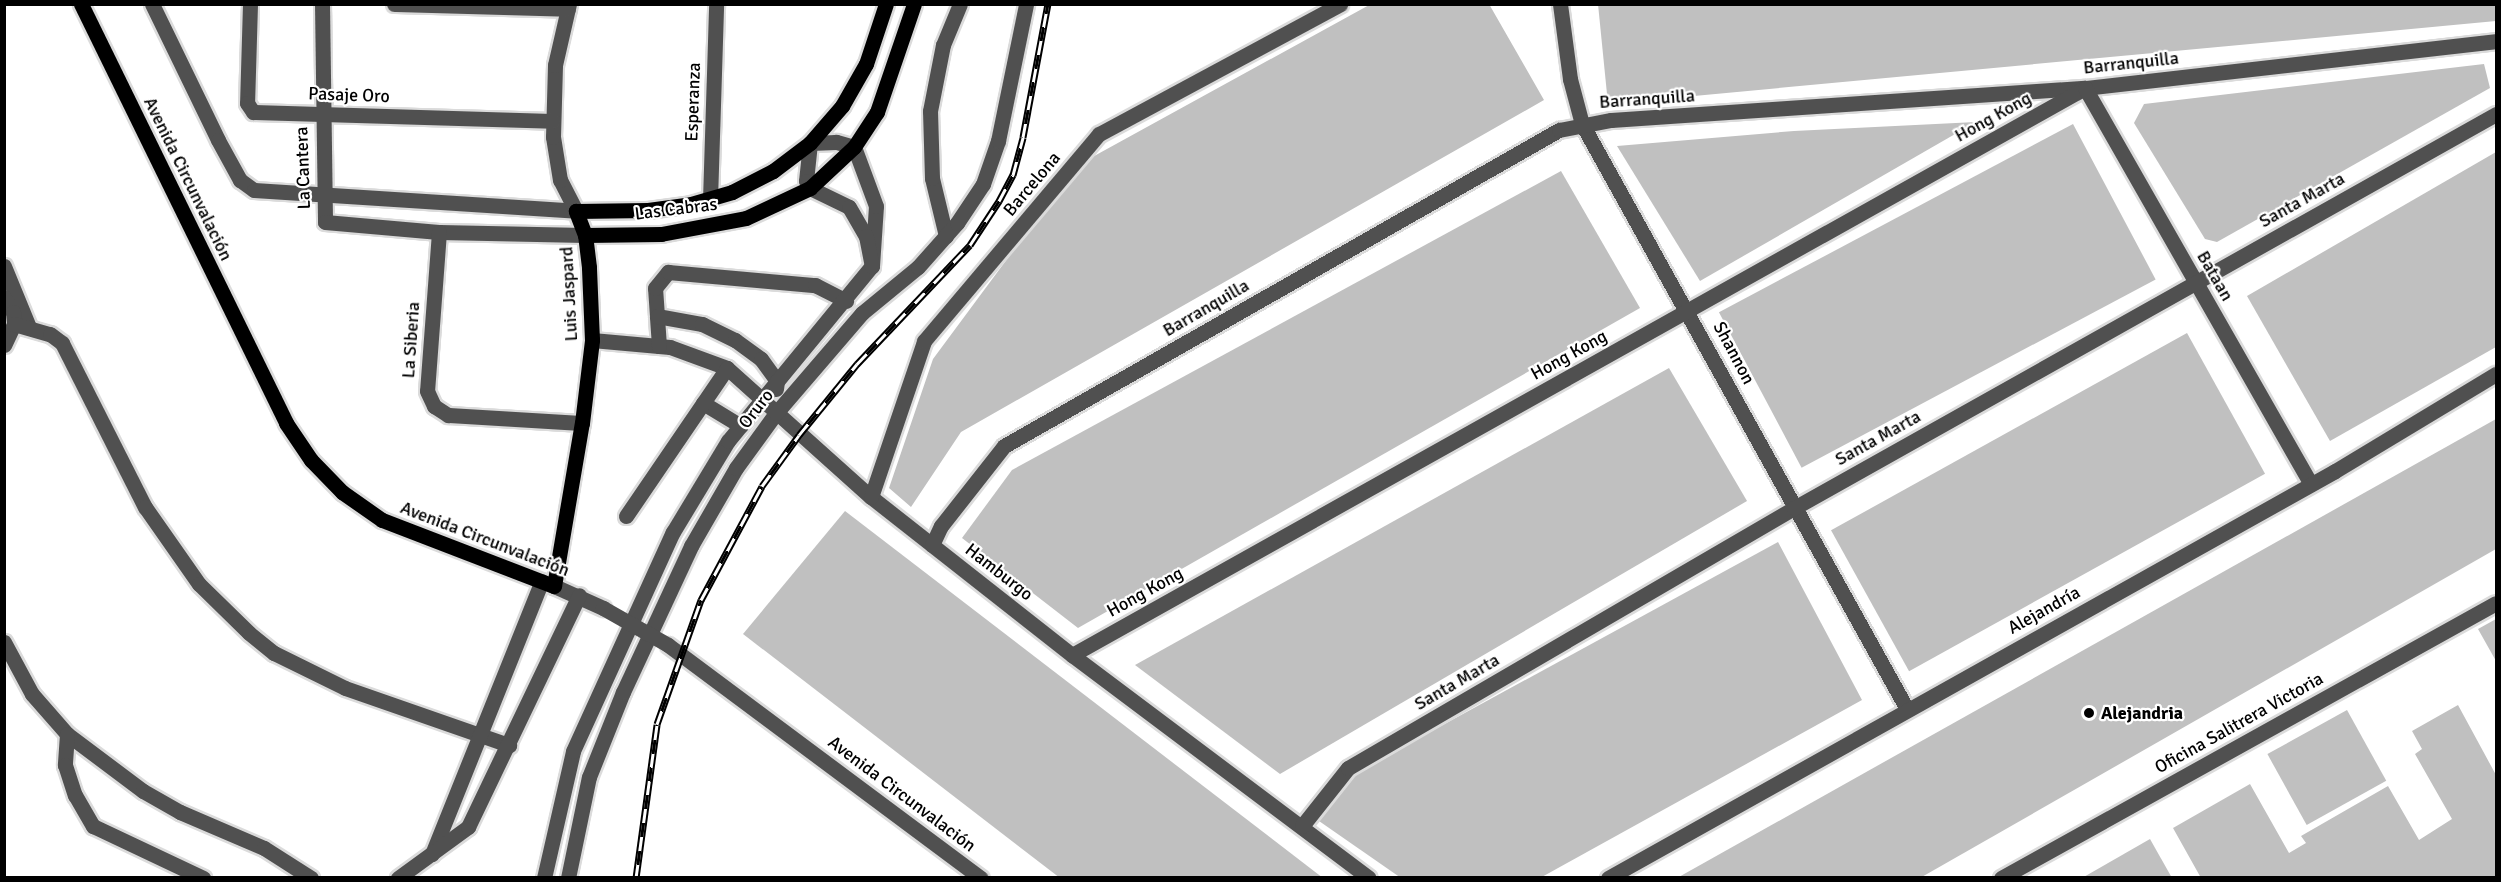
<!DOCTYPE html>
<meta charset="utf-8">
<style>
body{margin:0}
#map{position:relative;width:2501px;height:882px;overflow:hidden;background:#fff;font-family:Signika,sans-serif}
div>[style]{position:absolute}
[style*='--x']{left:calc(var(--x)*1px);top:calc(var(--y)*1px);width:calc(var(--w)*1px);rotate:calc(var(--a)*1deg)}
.building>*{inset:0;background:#c0c0c0;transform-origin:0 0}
.roads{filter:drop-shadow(2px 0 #dbdbdb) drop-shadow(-2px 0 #dbdbdb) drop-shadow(0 2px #dbdbdb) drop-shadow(0 -2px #dbdbdb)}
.minor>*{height:15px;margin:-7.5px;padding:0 7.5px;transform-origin:7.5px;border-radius:7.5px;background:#505050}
.major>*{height:15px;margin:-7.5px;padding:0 7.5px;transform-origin:7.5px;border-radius:7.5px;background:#000}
.rail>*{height:7px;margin-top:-3.5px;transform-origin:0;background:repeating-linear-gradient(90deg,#fff 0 14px,#000 0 28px);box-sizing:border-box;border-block:2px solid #000}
.minor-bridge>*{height:15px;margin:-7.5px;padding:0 7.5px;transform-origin:7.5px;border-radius:7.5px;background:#505050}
.dots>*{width:16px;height:16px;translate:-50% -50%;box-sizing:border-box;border:3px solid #fff;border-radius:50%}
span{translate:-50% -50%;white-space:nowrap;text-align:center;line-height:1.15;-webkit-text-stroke:4.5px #fff;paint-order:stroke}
.street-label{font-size:18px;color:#000}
.poi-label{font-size:18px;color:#000;font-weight:700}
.left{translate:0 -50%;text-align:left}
.frame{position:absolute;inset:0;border:6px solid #000;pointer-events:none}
</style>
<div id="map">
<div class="building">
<div style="clip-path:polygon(1371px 4px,1489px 4px,1544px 100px,961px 432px,911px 507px,889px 488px,933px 359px,1076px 166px)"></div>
<div style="clip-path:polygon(1598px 4px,2496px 4px,2496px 21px,1608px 104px)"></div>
<div style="clip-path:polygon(2484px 64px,2490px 88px,2217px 242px,2205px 239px,2134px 123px,2144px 104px)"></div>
<div style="clip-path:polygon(1976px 122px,1700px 281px,1617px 146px,1794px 131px)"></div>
<div style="left:2073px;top:124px;width:176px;height:401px;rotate:62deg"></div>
<div style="clip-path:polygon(2496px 152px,2496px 347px,2330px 441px,2247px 296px)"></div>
<div style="clip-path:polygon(1561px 171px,1640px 308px,1078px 628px,962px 538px,1012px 470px)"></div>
<div style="left:2187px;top:333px;width:161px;height:407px;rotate:61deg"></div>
<div style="clip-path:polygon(1669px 368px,1747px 501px,1280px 774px,1135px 665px)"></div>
<div style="clip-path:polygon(2496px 419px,2496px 549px,1920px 878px,1677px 878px)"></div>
<div style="clip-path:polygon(845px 511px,1323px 878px,1060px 878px,743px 634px)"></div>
<div style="clip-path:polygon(1778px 542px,1862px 700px,1540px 878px,1401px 878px,1319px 821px,1353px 774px)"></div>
<div style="clip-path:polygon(2496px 619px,2496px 661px,2478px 629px)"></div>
<div style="clip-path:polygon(2458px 705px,2496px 775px,2496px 878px,2201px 878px,2173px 828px,2250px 784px,2289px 853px,2306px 843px,2301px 836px,2388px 786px,2419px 840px,2452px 819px,2415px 754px,2422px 749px,2412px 731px)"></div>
<div style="left:2347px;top:710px;width:81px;height:91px;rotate:61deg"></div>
<div style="clip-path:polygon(2150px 839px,2172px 878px,2082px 878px)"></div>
</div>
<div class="roads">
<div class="minor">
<div style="--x:152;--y:4;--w:151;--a:64.1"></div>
<div style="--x:218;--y:140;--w:46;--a:61.2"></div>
<div style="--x:240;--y:180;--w:17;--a:36"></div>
<div style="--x:254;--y:190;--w:323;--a:3.7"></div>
<div style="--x:576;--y:211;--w:35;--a:-117"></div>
<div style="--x:560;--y:180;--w:44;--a:-99.2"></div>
<div style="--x:553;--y:137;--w:72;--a:-88.4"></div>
<div style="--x:555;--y:65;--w:63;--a:-77.1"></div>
<div style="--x:250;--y:4;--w:99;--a:91.7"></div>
<div style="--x:247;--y:103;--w:11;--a:56"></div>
<div style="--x:253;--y:112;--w:300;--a:1.7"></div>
<div style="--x:322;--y:4;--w:218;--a:89.2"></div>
<div style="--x:325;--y:222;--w:114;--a:5"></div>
<div style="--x:439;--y:232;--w:146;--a:1.2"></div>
<div style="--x:394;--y:4;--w:174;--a:1.6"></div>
<div style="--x:1560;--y:4;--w:76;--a:82.4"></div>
<div style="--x:1570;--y:79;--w:47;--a:75.1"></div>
<div style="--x:1582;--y:124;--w:669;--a:60.95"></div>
<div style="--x:710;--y:200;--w:196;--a:-88.2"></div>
<div style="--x:439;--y:232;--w:159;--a:94.3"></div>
<div style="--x:427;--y:391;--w:17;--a:65"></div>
<div style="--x:434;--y:406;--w:17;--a:33"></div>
<div style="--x:448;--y:415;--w:134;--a:3.4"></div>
<div style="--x:946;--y:236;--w:60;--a:-103.6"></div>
<div style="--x:932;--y:178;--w:67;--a:-91.7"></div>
<div style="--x:930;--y:111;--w:67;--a:-78.9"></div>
<div style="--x:943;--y:45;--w:44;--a:-67.5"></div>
<div style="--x:4;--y:266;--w:66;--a:67.7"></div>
<div style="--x:4;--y:297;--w:17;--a:59"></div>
<div style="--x:13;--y:312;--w:12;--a:85"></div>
<div style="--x:14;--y:324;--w:23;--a:115"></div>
<div style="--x:657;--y:316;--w:28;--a:-94"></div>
<div style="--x:655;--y:288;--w:21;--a:-51"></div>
<div style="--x:668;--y:272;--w:148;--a:5.1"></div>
<div style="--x:815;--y:285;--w:35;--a:27"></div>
<div style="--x:14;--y:324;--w:37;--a:16"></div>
<div style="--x:50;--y:334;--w:15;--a:37"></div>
<div style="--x:62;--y:343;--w:184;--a:63.2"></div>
<div style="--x:145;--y:507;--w:94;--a:55"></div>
<div style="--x:199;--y:584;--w:70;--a:44.4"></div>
<div style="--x:249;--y:633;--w:32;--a:39"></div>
<div style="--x:274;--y:653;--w:79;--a:26.2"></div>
<div style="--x:345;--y:688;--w:174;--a:19.2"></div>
<div style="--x:592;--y:340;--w:78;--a:5.1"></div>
<div style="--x:670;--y:347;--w:61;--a:20.2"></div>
<div style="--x:727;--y:368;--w:193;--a:41.9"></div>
<div style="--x:871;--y:497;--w:256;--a:38.2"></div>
<div style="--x:1072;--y:655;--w:371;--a:36.9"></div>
<div style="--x:659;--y:346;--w:30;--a:-94"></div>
<div style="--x:657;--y:316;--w:46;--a:10.1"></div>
<div style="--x:702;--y:324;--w:37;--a:26"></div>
<div style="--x:735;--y:340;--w:32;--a:36"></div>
<div style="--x:761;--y:359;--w:27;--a:54"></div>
<div style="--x:777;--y:381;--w:8;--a:97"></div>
<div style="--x:703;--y:403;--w:44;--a:31.2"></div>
<div style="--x:871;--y:497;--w:165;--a:-71.2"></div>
<div style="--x:924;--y:341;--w:271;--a:-49.8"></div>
<div style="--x:1099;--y:134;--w:274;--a:-28.3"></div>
<div style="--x:626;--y:516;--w:179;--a:-55.7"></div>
<div style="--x:932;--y:545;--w:21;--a:-65"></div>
<div style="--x:941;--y:526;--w:102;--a:-51.8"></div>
<div style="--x:1004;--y:446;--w:639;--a:-29.66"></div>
<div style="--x:1559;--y:130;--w:53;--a:-10.9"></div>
<div style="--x:1611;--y:120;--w:475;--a:-3.9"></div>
<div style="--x:2085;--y:88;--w:414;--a:-6.5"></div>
<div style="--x:554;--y:586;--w:54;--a:24.2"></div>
<div style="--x:4;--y:642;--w:59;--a:61.7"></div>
<div style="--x:32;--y:694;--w:53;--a:48.8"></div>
<div style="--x:67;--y:734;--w:95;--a:36.9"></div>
<div style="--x:143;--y:791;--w:43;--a:29.6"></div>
<div style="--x:180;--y:812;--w:91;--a:23.2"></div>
<div style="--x:264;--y:848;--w:56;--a:32.6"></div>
<div style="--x:668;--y:645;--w:390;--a:36.7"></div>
<div style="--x:1072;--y:655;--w:1161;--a:-29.24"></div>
<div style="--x:2085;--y:88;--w:456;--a:60.3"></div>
<div style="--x:67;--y:734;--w:31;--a:94"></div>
<div style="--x:65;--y:765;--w:32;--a:72"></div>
<div style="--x:75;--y:795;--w:36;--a:60"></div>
<div style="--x:93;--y:826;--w:122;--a:25.3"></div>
<div style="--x:1302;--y:826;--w:74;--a:-51.6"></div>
<div style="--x:1348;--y:768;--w:516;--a:-30.24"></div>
<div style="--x:1794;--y:508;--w:805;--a:-29.3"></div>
<div style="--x:432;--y:854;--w:294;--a:-68.1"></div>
<div style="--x:398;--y:878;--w:87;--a:-36.1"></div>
<div style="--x:468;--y:827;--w:257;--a:-64.4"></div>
<div style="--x:544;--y:878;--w:130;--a:-77.1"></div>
<div style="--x:573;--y:751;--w:241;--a:-65.5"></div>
<div style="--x:673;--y:532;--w:106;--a:-58.9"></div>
<div style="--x:728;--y:441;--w:227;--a:-50.6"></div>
<div style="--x:872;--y:266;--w:60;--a:-86.2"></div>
<div style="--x:876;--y:206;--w:63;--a:-110.4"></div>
<div style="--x:854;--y:147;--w:19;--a:-164"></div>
<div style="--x:836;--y:142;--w:26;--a:178"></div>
<div style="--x:810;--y:143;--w:38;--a:96"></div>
<div style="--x:806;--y:181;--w:8;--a:60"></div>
<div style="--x:810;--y:188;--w:43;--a:26"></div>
<div style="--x:849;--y:207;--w:34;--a:60"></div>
<div style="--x:866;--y:236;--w:31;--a:79"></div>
<div style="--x:568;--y:878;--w:103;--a:-78.3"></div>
<div style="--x:589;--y:777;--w:92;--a:-68.2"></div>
<div style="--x:623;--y:692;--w:161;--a:-65"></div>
<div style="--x:691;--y:546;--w:90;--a:-60"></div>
<div style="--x:736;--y:468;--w:68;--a:-54"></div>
<div style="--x:776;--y:413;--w:132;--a:-49.3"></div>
<div style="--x:862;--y:313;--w:72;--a:-39.4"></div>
<div style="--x:918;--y:267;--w:59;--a:-48.4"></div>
<div style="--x:957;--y:223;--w:47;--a:-56.3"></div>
<div style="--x:983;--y:184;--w:46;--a:-70.8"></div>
<div style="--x:998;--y:141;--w:140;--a:-78.4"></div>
<div style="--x:1608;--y:878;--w:833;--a:-29.24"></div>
<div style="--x:2335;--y:471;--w:188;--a:-31.1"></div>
<div style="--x:2001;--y:878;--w:566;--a:-29.05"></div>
</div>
<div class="major">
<div style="--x:81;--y:4;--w:466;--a:63.9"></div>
<div style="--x:286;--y:423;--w:45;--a:56"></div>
<div style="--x:311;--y:460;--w:45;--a:45.9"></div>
<div style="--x:342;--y:492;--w:49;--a:35"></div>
<div style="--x:382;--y:520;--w:184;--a:21"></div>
<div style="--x:554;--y:586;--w:165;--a:-80.3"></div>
<div style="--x:582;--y:423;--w:84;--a:-83.1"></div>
<div style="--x:592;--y:340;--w:73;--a:-92.4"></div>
<div style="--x:589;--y:267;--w:32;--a:-97"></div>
<div style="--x:585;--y:235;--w:26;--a:-111"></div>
<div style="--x:576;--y:211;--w:72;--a:-0.8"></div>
<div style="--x:648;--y:210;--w:43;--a:-7.9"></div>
<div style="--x:691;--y:204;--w:43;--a:-16.3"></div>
<div style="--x:732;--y:192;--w:46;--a:-27.1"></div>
<div style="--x:773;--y:171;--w:46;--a:-37.1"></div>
<div style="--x:810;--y:143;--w:49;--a:-49.1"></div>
<div style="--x:842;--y:106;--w:48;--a:-60.3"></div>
<div style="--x:866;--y:64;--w:63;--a:-71.6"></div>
<div style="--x:585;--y:235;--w:76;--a:-0.8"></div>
<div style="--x:661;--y:234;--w:86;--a:-10.7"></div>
<div style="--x:746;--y:218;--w:71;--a:-25.1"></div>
<div style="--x:810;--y:188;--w:60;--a:-43"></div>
<div style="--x:854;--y:147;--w:42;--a:-56.7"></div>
<div style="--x:877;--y:112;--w:114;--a:-71.1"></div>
</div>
</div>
<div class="rail">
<div style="--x:636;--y:878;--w:155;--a:-82.2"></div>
<div style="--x:657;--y:724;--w:132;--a:-70.5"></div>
<div style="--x:701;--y:600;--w:129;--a:-61.8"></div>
<div style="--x:762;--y:486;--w:63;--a:-54"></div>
<div style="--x:799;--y:435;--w:92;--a:-50.8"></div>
<div style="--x:857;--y:364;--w:164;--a:-46.5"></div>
<div style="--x:970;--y:245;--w:53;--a:-56.6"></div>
<div style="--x:999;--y:201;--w:30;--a:-62"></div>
<div style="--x:1013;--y:175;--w:39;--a:-75"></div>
<div style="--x:1023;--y:137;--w:135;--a:-79.4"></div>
</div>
<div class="minor-bridge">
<div style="--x:603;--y:608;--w:75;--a:29.6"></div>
</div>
<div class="dots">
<div style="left:2089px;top:713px;background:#000"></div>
</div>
<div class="street-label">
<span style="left:2131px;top:63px;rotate:-6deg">Barranquilla</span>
<span style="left:349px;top:95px;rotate:2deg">Pasaje Oro</span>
<span style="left:1647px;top:99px;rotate:-4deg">Barranquilla</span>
<span style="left:693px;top:102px;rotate:-88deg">Esperanza</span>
<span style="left:1993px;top:117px;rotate:-29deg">Hong Kong</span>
<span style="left:303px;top:168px;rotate:-92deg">La Cantera</span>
<span style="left:188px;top:179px;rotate:64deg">Avenida Circunvalación</span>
<span style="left:1032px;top:184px;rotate:-50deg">Barcelona</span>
<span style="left:2302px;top:200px;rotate:-29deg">Santa Marta</span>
<span style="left:676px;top:209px;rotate:-7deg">Las Cabras</span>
<span style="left:2215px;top:276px;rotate:60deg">Bataan</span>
<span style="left:569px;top:294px;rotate:-93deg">Luis Jaspard</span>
<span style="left:1206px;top:308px;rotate:-30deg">Barranquilla</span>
<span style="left:411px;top:340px;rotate:-86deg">La Siberia</span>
<span style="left:1734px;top:353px;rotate:62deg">Shannon</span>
<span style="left:1569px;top:355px;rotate:-29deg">Hong Kong</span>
<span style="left:756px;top:409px;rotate:-52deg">Oruro</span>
<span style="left:1878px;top:438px;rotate:-29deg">Santa Marta</span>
<span style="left:485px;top:539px;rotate:21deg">Avenida Circunvalación</span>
<span style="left:999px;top:572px;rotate:38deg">Hamburgo</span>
<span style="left:1145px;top:592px;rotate:-29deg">Hong Kong</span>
<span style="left:2044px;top:610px;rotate:-29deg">Alejandría</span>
<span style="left:1457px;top:682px;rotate:-30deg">Santa Marta</span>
<span style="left:2239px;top:723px;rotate:-29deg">Oficina Salitrera Victoria</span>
<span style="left:902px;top:794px;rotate:37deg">Avenida Circunvalación</span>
</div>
<div class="poi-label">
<span class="left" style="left:2101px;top:713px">Alejandria</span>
</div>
<div class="frame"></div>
</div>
